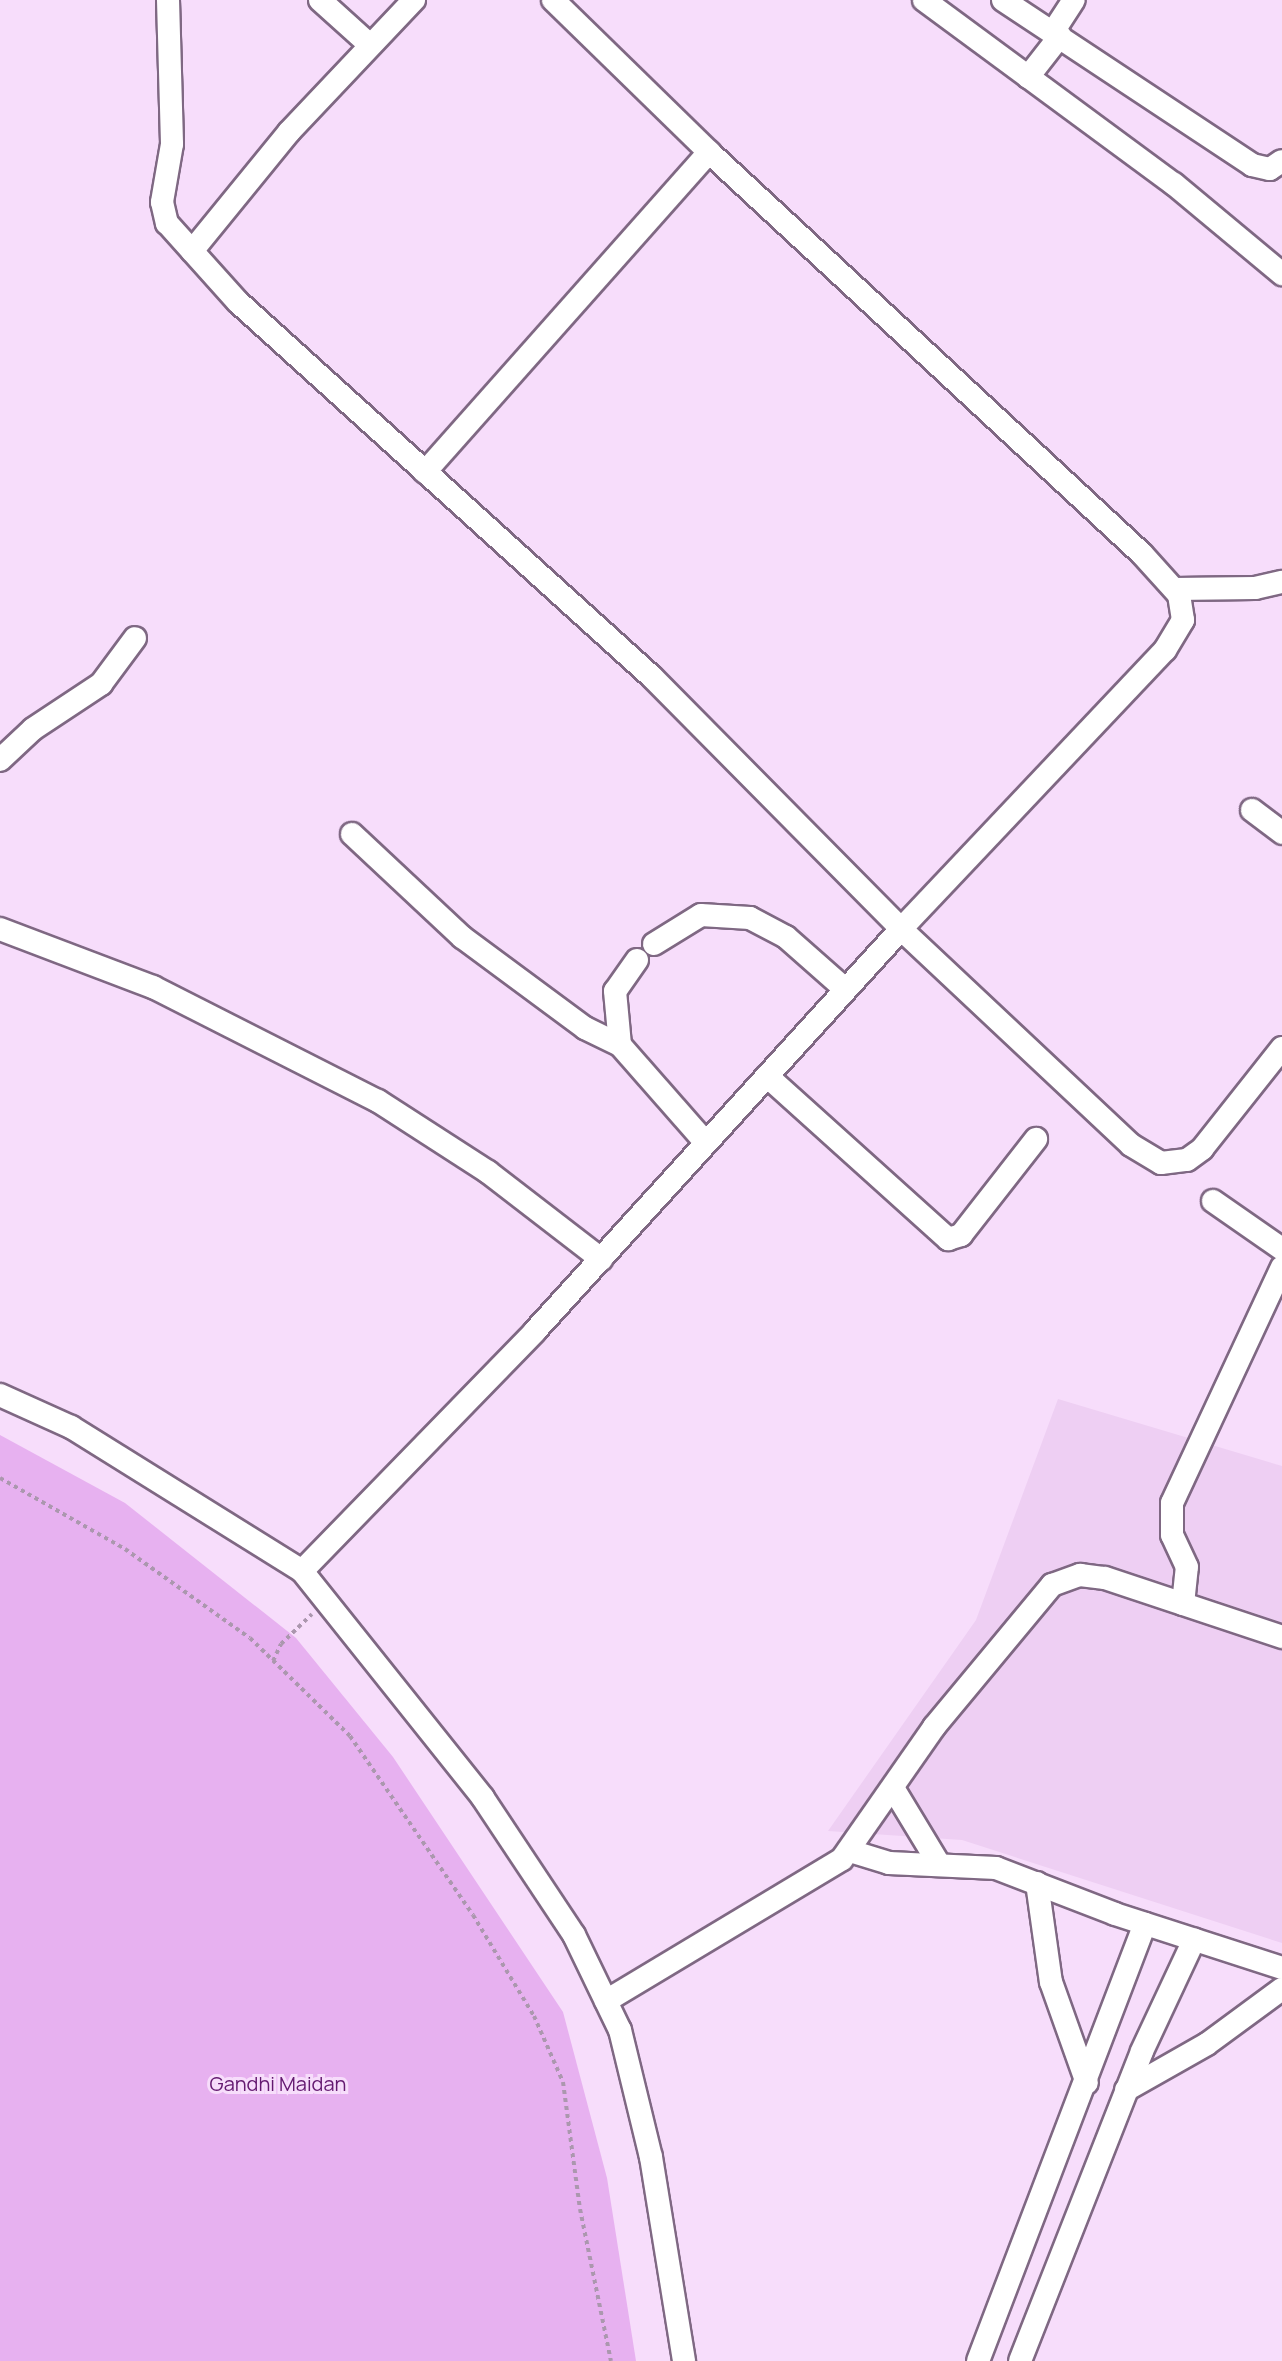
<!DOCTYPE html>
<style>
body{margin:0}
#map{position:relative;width:1282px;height:2361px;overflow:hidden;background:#f7ddfb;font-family:Manrope,sans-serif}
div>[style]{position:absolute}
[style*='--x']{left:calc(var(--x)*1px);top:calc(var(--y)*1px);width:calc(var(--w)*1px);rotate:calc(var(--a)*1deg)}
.built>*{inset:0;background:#eecff3}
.green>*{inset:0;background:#e7b1f0}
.path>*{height:4px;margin-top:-2px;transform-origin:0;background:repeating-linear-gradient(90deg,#ab97ae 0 4px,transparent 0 8px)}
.roads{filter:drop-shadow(2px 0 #7f6883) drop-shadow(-2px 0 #7f6883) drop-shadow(0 2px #7f6883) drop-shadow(0 -2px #7f6883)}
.minor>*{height:22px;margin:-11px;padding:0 11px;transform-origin:11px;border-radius:11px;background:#fff}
span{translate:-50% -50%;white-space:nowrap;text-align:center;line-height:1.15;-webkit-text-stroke:6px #f7ddfb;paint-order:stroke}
.park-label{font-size:20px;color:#641970}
</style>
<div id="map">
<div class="built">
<div style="clip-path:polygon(1058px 1399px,1282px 1466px,1282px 1943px,962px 1840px,828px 1831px,976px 1620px)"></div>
</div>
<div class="green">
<div style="clip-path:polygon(0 1435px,125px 1503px,296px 1638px,393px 1757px,563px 2012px,607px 2178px,636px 2361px,0 2361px)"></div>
</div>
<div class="path">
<div style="--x:0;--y:1478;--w:144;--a:29.6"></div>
<div style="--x:125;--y:1549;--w:153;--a:35.5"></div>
<div style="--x:250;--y:1638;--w:140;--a:44.4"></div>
<div style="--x:350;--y:1736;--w:217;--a:55.5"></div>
<div style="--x:473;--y:1915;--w:118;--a:58.9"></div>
<div style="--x:534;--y:2016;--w:72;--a:66.3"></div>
<div style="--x:563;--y:2082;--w:128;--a:82.4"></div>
<div style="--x:580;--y:2209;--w:155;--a:78.5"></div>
<div style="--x:273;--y:1661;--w:19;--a:-65"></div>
<div style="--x:281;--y:1644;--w:43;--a:-44.1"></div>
</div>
<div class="roads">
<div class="minor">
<div style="--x:168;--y:0;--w:144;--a:88.4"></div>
<div style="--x:172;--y:144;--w:59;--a:99.8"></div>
<div style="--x:162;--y:202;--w:22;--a:77"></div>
<div style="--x:167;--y:223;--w:106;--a:48.1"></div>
<div style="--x:238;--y:302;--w:559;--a:42.17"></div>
<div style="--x:652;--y:677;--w:354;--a:45.3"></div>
<div style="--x:901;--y:929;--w:316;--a:43.2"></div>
<div style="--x:1131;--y:1145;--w:35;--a:31"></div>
<div style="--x:1161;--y:1163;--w:26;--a:-7"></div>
<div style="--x:1187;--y:1160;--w:19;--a:-36"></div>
<div style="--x:1202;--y:1149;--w:129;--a:-51.6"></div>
<div style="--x:320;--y:0;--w:67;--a:42"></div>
<div style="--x:924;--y:0;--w:310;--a:36.4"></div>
<div style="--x:1174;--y:184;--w:141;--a:39.8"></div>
<div style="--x:1003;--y:0;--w:299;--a:33.5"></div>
<div style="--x:1252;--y:165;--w:18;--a:13"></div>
<div style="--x:1270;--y:169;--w:14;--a:-34"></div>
<div style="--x:1053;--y:32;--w:38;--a:-57"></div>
<div style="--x:1028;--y:77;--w:52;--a:-52"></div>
<div style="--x:192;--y:251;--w:154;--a:-50.8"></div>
<div style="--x:289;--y:132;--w:182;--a:-46.6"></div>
<div style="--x:425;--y:472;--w:428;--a:-48.4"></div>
<div style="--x:1175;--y:589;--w:80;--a:-0.7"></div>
<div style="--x:1255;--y:588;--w:28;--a:-13"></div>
<div style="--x:0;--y:760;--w:45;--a:-43.2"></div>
<div style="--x:33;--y:729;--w:82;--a:-33.5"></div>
<div style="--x:101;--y:684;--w:57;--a:-53.5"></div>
<div style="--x:1252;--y:810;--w:38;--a:37"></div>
<div style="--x:352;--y:834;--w:151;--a:43.1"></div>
<div style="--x:462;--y:937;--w:153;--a:36.5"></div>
<div style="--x:585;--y:1028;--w:39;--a:26"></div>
<div style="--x:0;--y:929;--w:164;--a:20.8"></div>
<div style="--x:153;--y:987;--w:252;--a:26.9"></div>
<div style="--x:378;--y:1101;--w:131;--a:32.8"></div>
<div style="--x:488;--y:1172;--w:143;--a:37.6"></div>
<div style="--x:654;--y:944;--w:55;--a:-31.7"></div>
<div style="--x:701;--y:915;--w:49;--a:3.5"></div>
<div style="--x:750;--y:918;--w:41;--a:27.8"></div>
<div style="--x:786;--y:937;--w:79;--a:41.4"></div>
<div style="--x:637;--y:960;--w:38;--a:125"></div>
<div style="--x:615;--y:991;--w:54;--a:84.7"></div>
<div style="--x:620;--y:1045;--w:130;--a:48.7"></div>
<div style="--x:767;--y:1076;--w:244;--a:42"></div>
<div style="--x:948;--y:1239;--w:14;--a:-17"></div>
<div style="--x:961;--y:1235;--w:122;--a:-52"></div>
<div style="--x:1213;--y:1201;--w:84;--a:34.8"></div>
<div style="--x:0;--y:1395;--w:78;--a:24.3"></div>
<div style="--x:71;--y:1427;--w:272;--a:31.9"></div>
<div style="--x:302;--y:1571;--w:290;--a:51.4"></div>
<div style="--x:483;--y:1798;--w:164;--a:56.4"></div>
<div style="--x:574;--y:1935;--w:106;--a:64.2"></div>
<div style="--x:620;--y:2030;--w:131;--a:76.3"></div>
<div style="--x:651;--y:2157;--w:207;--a:80.8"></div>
<div style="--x:302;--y:1571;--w:334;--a:-45.8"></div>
<div style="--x:535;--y:1331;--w:544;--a:-47.68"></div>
<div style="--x:901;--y:929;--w:384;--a:-46.6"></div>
<div style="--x:1165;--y:650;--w:35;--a:-59"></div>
<div style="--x:1183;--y:620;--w:25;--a:-99"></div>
<div style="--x:1179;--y:595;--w:55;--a:-132.1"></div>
<div style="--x:1142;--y:554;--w:591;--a:-137.13"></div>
<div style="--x:709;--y:152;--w:218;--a:-135.7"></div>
<div style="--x:1183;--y:1604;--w:37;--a:-84"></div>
<div style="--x:1187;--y:1567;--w:35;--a:-115"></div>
<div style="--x:1172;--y:1535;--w:32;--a:-90"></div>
<div style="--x:1172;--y:1503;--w:260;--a:-65"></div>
<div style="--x:893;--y:1788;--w:89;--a:58.8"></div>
<div style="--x:850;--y:1851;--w:41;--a:17.1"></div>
<div style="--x:889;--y:1863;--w:107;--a:2.7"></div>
<div style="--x:996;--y:1868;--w:128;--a:21.1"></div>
<div style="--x:1115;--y:1914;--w:176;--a:17.9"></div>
<div style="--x:1037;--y:1883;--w:100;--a:82"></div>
<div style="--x:1051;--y:1982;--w:107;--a:70.4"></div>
<div style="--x:606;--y:2001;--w:275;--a:-31"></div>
<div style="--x:842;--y:1859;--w:161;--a:-55.1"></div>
<div style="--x:934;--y:1727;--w:185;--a:-50.3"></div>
<div style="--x:1052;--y:1585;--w:30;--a:-20"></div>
<div style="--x:1080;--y:1575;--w:25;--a:7"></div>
<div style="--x:1105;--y:1578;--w:187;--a:18.4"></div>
<div style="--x:1126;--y:2090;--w:93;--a:-29.6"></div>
<div style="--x:1207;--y:2044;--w:93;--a:-36.3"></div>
<div style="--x:978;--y:2361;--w:468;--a:-69.1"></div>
<div style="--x:1020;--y:2361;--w:333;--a:-68.5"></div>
<div style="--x:1142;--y:2051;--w:123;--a:-64.9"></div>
</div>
</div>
<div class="park-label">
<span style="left:278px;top:2083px">Gandhi Maidan</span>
</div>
</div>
